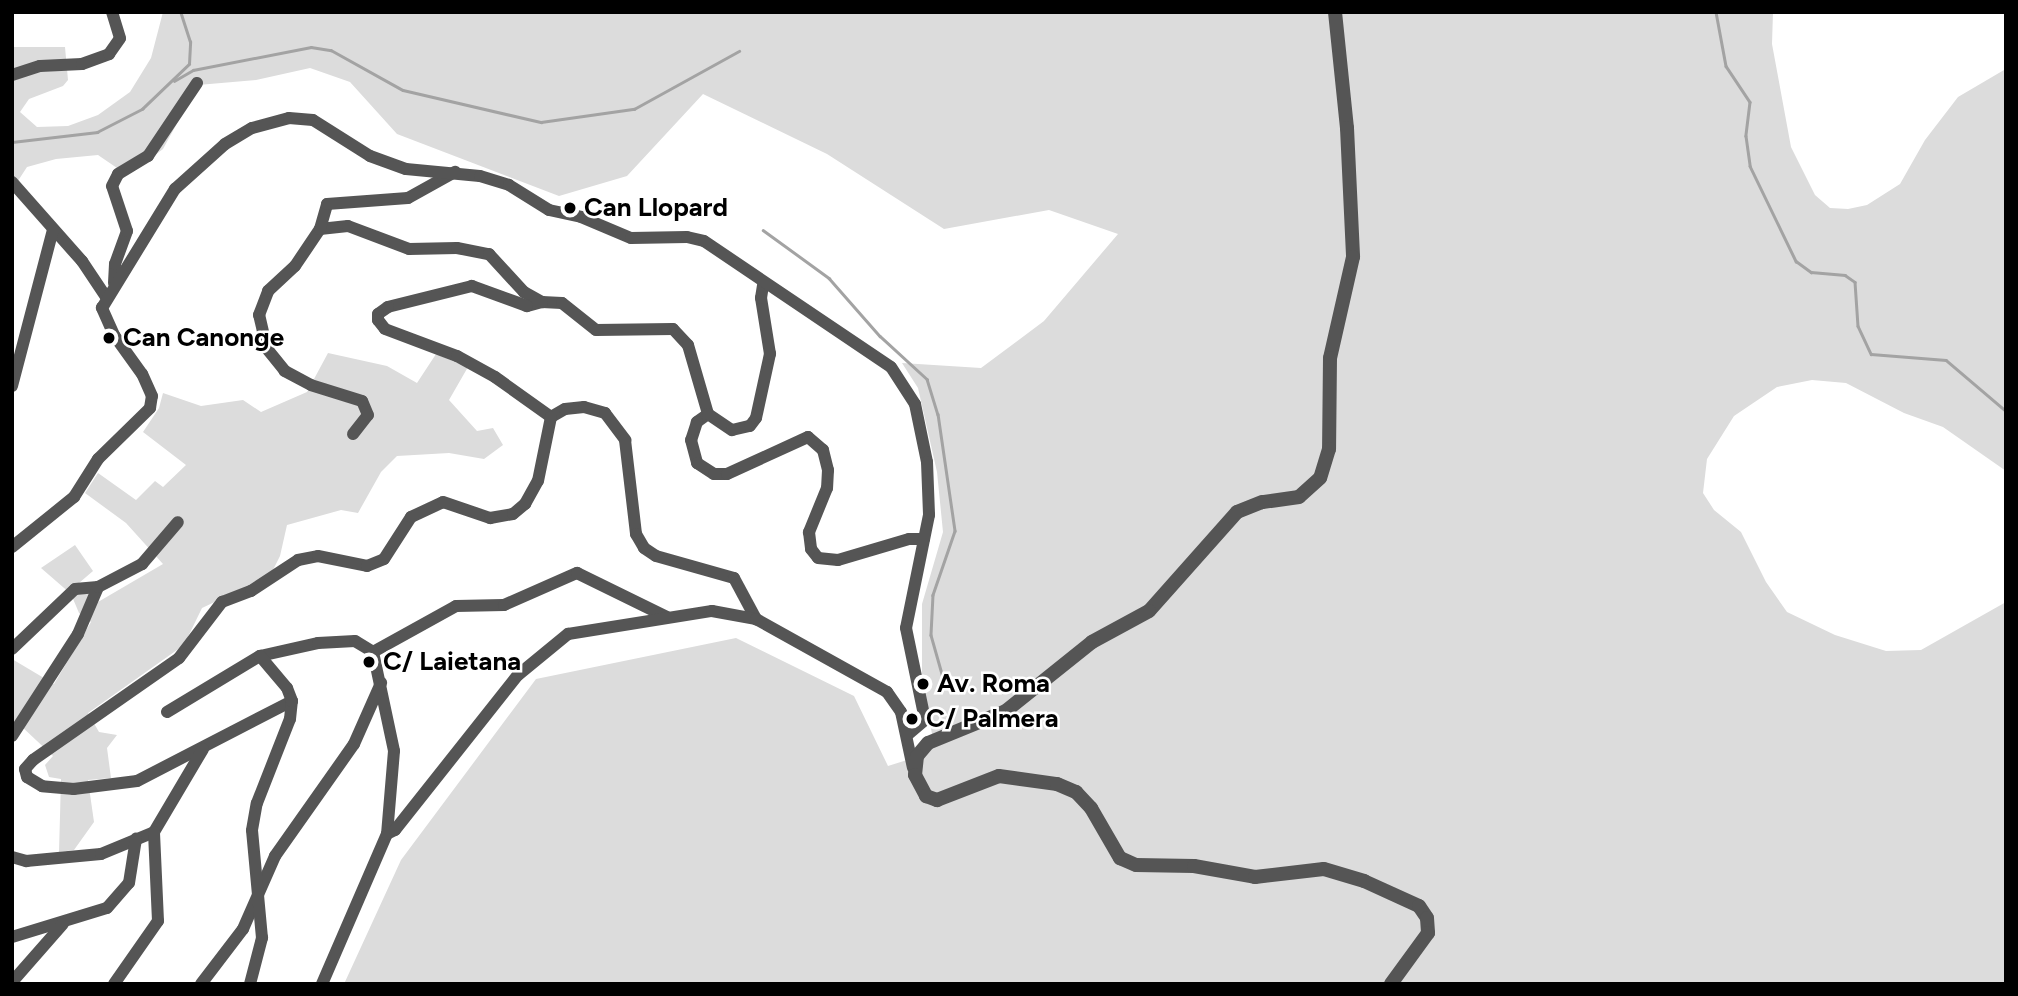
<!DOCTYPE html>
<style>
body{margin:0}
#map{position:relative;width:2018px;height:996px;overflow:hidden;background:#fff;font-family:Figtree,sans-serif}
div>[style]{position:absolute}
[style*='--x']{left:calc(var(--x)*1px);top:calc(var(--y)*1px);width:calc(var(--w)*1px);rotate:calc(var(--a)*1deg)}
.green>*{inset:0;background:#dcdcdc}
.stream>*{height:2.5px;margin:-1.25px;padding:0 1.25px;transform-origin:1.25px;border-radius:1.25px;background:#a3a3a3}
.minor>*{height:12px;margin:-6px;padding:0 6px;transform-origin:6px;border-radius:6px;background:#555}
.tertiary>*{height:14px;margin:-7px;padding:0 7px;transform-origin:7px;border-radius:7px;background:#555}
.dots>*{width:19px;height:19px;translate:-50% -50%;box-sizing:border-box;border:4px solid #fff;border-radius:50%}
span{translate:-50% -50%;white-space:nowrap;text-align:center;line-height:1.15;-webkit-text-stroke:5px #fff;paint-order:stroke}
.poi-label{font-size:26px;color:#000;font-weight:700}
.left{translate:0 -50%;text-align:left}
.frame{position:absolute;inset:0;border:14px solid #000;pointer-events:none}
</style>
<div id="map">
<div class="green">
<div style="clip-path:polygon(163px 12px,1773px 12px,1772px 44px,1791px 147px,1815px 195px,1830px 208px,1848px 209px,1867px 205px,1900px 184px,1925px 140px,1958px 97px,2004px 70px,2006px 471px,1943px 427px,1904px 413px,1846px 383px,1812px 380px,1777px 387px,1734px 416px,1707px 459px,1703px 493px,1714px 510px,1741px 532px,1766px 582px,1787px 612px,1835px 635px,1886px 651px,1921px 650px,2006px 602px,2006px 984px,344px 984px,401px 860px,536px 679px,736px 638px,854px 696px,888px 766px,926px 754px,934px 745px,922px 679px,922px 604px,943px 532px,937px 472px,918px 388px,902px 363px,981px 368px,1044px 321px,1118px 234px,1049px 210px,944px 229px,827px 154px,703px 94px,627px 176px,559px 196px,397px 134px,350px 82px,310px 68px,256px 80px,198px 85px,163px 149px,142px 165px,117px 168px,98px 155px,56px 159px,27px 167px,12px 190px,12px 47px,65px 47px,68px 80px,63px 86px,29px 99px,20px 112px,37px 127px,68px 126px,98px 115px,130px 92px,151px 58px)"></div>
<div style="clip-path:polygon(328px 353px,387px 366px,417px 383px,436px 354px,468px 367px,449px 400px,477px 431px,493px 428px,503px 445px,484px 459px,449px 453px,397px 456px,381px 472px,358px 513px,341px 510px,287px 525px,280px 556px,270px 576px,202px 608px,184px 645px,88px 713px,99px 732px,117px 735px,107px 748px,111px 778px,88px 780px,94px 822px,74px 850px,59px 852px,61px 779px,49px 777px,45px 765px,53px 756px,20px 725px,12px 729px,12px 659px,54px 684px,91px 622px,79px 613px,71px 594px,41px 568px,75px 545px,93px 571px,79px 583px,98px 602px,163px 564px,126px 523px,85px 493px,98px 473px,136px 500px,155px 481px,163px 487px,186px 465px,143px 432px,159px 408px,163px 393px,201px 406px,243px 400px,261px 412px,307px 392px)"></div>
</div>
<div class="stream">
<div style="--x:1716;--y:12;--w:55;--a:79.5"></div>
<div style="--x:1726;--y:66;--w:43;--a:56.3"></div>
<div style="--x:1750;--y:102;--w:34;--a:97"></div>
<div style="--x:1746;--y:136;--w:30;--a:82"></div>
<div style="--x:1750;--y:166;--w:106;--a:64.2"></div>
<div style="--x:1796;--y:261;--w:19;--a:36"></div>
<div style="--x:1811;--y:272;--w:34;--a:5"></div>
<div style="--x:1845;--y:275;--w:12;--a:35"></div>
<div style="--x:1855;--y:282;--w:44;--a:86.1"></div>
<div style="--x:1858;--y:326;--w:31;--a:65"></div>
<div style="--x:1871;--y:354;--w:75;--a:4.6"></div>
<div style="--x:1946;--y:360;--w:79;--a:40.4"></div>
<div style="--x:174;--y:81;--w:22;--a:-30"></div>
<div style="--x:193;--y:70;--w:120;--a:-11"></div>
<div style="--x:311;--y:47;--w:20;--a:9"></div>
<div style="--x:331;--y:50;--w:82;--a:29.1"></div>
<div style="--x:403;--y:90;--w:142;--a:13.1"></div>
<div style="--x:541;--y:122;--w:94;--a:-8"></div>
<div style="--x:634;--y:109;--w:120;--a:-28.9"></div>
<div style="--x:12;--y:142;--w:86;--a:-6.7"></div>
<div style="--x:97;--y:132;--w:51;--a:-27.1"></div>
<div style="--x:142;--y:109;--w:65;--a:-43.8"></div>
<div style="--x:189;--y:64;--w:22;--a:-87"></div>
<div style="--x:190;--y:42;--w:32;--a:-108"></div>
<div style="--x:763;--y:230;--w:82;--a:36"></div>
<div style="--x:829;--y:278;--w:77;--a:48.7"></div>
<div style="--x:880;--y:336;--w:64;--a:42.5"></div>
<div style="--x:927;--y:379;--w:37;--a:73"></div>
<div style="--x:938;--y:414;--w:118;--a:81.7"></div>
<div style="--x:955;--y:531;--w:68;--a:109"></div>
<div style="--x:933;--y:595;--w:40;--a:92.9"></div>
<div style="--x:931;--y:635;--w:41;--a:74.2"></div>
</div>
<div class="minor">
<div style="--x:12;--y:75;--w:29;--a:-18"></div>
<div style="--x:40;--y:66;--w:42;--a:-2.7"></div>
<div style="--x:82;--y:64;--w:29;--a:-20"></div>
<div style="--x:109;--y:54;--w:19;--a:-55"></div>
<div style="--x:120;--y:38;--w:27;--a:-107"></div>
<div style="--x:12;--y:182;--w:106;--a:48.5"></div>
<div style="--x:82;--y:261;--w:43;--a:56.3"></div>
<div style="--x:320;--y:229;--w:28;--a:-6"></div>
<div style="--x:348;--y:226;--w:65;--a:20.7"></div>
<div style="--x:409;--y:249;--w:48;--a:-1.2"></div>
<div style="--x:457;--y:248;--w:33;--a:11"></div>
<div style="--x:489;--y:254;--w:52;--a:47.4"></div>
<div style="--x:524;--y:292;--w:21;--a:29"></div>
<div style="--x:542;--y:302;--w:20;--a:3"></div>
<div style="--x:562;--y:303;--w:43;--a:38.5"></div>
<div style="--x:596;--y:330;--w:77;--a:-0.7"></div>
<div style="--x:673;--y:329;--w:22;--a:47"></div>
<div style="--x:688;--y:345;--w:72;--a:73.8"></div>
<div style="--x:708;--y:414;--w:14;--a:144"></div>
<div style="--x:697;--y:422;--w:19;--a:108"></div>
<div style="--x:691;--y:440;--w:24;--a:75"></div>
<div style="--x:697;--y:463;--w:20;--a:33"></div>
<div style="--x:714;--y:474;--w:13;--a:0"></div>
<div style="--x:727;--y:474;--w:89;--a:-24.6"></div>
<div style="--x:808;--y:437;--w:20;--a:41"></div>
<div style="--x:823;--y:450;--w:21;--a:76"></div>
<div style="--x:828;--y:470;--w:18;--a:93"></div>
<div style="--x:827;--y:488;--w:48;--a:112.2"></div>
<div style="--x:809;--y:532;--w:17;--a:83"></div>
<div style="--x:811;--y:549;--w:11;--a:52"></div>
<div style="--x:818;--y:558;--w:20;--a:6"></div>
<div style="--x:838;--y:560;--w:74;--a:-16.5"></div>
<div style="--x:909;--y:539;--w:15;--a:0"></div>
<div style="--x:114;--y:283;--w:19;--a:-87"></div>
<div style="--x:115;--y:264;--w:35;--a:-70"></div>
<div style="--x:127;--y:231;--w:47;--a:-108.4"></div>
<div style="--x:112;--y:186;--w:13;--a:-63"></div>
<div style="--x:118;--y:174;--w:35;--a:-31"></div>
<div style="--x:148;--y:156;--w:88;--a:-56.1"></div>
<div style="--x:542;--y:302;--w:16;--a:165"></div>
<div style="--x:527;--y:306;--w:59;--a:-160"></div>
<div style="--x:472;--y:286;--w:87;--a:166"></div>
<div style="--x:388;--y:307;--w:12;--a:145"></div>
<div style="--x:378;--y:314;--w:6;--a:90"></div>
<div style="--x:378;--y:320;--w:11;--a:52"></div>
<div style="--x:385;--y:329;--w:77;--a:20.6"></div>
<div style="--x:457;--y:356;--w:43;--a:28.9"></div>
<div style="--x:495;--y:377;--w:69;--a:35.5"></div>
<div style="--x:551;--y:417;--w:16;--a:-30"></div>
<div style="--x:565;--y:409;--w:19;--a:-6"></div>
<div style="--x:584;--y:407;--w:22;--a:16"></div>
<div style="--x:605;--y:413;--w:34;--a:53"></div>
<div style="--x:625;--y:440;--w:95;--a:83.3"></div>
<div style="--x:636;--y:534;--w:16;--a:60"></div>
<div style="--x:644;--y:548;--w:14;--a:34"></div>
<div style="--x:656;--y:556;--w:81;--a:15.8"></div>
<div style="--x:734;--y:578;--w:47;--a:61.8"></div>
<div style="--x:12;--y:386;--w:161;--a:-75.3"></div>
<div style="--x:708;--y:414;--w:29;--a:34"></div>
<div style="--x:732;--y:430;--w:18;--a:-13"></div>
<div style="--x:750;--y:426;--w:10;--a:-53"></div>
<div style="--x:756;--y:418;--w:66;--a:-77.7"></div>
<div style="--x:770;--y:354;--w:57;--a:-99.1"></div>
<div style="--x:761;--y:298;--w:13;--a:-81"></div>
<div style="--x:353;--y:434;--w:24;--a:-52"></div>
<div style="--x:368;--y:415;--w:15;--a:-113"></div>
<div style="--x:362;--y:401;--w:53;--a:-162.6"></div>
<div style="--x:311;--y:385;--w:30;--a:-152"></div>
<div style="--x:285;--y:371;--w:28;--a:-129"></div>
<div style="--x:267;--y:349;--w:35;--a:-103"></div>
<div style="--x:259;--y:315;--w:26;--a:-69"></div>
<div style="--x:268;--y:291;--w:37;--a:-43"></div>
<div style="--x:295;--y:266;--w:45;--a:-56"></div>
<div style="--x:320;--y:229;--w:26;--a:-74"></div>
<div style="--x:327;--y:204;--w:81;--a:-4.2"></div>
<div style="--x:408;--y:198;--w:54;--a:-29"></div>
<div style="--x:12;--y:547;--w:80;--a:-38.9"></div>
<div style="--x:74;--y:497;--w:45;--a:-57.7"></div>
<div style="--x:98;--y:459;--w:73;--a:-44.4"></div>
<div style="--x:150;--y:408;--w:12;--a:-81"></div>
<div style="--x:152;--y:396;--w:24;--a:-114"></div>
<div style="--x:142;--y:374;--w:48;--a:-125.7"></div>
<div style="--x:114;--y:335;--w:30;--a:-114"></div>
<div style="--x:102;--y:308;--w:140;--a:-58.5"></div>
<div style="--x:175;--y:189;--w:67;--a:-42"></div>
<div style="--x:225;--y:144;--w:31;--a:-31"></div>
<div style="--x:252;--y:128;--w:38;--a:-15"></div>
<div style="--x:289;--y:118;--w:24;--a:5"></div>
<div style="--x:313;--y:120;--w:67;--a:32.3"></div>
<div style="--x:370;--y:156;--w:38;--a:20"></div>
<div style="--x:406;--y:169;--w:74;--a:5.4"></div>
<div style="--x:480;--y:176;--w:30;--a:17"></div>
<div style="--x:509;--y:185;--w:47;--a:32"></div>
<div style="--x:549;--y:210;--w:33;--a:12"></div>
<div style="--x:581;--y:217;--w:54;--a:22.8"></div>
<div style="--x:631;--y:238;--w:56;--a:-1"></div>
<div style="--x:687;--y:237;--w:17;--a:13"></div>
<div style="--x:704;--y:241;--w:225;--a:34"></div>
<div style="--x:891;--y:367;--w:44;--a:57"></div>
<div style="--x:915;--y:404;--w:59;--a:78.3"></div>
<div style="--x:927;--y:462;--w:53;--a:87.8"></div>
<div style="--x:929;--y:515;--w:115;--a:101.5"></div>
<div style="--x:906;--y:628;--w:94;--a:78.3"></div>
<div style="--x:925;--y:720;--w:23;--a:140"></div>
<div style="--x:12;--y:649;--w:87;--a:-43.6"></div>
<div style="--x:75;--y:589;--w:23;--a:-5"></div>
<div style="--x:373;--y:652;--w:95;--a:-29"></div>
<div style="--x:456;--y:606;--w:48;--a:-1.2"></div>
<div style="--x:504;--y:605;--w:80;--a:-23.7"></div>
<div style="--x:577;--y:573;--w:100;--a:26.1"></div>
<div style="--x:373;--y:652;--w:101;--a:78"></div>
<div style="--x:394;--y:751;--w:83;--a:94.8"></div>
<div style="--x:292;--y:701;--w:174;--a:152.7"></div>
<div style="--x:137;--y:781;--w:64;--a:172.8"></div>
<div style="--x:74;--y:789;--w:32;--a:-175"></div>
<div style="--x:42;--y:786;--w:17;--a:-149"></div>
<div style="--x:27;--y:777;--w:8;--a:-104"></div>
<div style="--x:25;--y:769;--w:12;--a:-48"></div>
<div style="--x:33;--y:760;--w:178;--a:-34.9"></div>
<div style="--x:179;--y:658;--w:71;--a:-52.5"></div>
<div style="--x:222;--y:602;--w:31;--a:-21"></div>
<div style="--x:251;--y:591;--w:56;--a:-33.4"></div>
<div style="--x:298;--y:560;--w:20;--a:-11"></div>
<div style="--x:318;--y:556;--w:50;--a:11.5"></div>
<div style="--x:367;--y:566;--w:18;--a:-22"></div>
<div style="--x:384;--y:559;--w:50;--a:-57.3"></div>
<div style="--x:411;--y:517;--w:35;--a:-25"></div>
<div style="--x:443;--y:502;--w:50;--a:18.8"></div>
<div style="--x:490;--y:518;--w:23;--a:-10"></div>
<div style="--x:513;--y:514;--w:16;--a:-40"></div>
<div style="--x:525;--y:504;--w:26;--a:-61"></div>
<div style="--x:538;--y:481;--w:65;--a:-78.5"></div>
<div style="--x:167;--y:712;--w:109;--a:-31.1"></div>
<div style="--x:260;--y:656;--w:59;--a:-12.6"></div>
<div style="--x:318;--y:643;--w:37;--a:-3"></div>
<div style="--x:355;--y:641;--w:21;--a:31"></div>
<div style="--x:12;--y:736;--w:121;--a:-57.1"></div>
<div style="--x:78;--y:634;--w:51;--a:-66.9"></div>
<div style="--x:98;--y:587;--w:50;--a:-27.6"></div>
<div style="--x:142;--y:564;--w:55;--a:-49.4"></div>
<div style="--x:12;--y:857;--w:15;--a:16"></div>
<div style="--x:26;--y:861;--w:75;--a:-5.3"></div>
<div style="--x:101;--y:854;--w:57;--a:-22.5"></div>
<div style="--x:154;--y:832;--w:96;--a:-59.4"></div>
<div style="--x:12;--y:937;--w:99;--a:-17"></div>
<div style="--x:107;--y:908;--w:33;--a:-49"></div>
<div style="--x:129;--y:883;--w:45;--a:-81"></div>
<div style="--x:12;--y:982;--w:77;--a:-48.7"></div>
<div style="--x:114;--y:984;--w:77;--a:-55.1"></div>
<div style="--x:158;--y:921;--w:89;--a:-92.6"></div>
<div style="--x:201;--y:984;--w:69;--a:-52.6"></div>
<div style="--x:243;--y:929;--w:80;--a:-66.3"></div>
<div style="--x:275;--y:856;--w:137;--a:-54.8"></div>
<div style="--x:354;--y:744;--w:67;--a:-66.1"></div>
<div style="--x:250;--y:984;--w:48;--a:-75.4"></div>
<div style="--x:262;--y:938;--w:108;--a:-95.3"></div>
<div style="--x:252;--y:830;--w:27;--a:-80"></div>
<div style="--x:257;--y:803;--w:90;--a:-68.6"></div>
<div style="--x:290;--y:719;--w:18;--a:-84"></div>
<div style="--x:292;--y:701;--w:14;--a:-111"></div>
<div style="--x:287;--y:688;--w:42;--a:-130.2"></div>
<div style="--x:322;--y:984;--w:163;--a:-66.6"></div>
<div style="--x:387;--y:834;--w:9;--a:-27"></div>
<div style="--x:395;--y:830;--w:198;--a:-51.6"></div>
<div style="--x:518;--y:675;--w:65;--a:-39.4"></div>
<div style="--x:568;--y:634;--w:146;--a:-9.1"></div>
<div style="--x:712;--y:611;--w:45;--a:10.3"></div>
<div style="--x:756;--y:619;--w:150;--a:29.1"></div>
<div style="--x:887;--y:692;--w:24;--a:55"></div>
<div style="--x:901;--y:712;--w:57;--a:77.9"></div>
</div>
<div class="tertiary">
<div style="--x:1335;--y:12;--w:117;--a:84.1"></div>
<div style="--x:1347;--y:128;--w:129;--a:87.3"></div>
<div style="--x:1353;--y:257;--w:104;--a:102.8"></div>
<div style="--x:1330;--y:358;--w:91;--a:90.6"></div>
<div style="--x:1329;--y:449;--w:30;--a:107"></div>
<div style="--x:1320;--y:478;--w:28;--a:138"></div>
<div style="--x:1299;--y:497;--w:37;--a:172"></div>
<div style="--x:1262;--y:502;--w:27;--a:158"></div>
<div style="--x:1237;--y:512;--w:132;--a:131.6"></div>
<div style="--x:1149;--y:611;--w:65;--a:151.5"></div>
<div style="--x:1092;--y:642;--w:110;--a:141.3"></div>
<div style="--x:1006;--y:711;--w:84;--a:157.7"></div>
<div style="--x:928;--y:743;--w:17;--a:130"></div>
<div style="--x:917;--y:756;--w:19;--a:96"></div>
<div style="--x:915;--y:775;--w:24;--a:62"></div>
<div style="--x:926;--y:796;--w:12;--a:20"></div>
<div style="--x:937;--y:800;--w:66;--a:-21.2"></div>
<div style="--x:999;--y:776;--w:59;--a:7.9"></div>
<div style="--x:1057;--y:784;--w:21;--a:23"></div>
<div style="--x:1076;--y:792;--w:22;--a:47"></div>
<div style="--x:1091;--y:808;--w:58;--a:59.9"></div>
<div style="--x:1120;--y:858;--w:17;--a:24"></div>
<div style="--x:1136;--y:865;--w:58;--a:1"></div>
<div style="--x:1194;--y:866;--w:62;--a:10.2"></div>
<div style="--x:1255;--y:877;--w:69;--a:-6.6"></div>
<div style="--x:1324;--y:869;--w:42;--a:16.7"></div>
<div style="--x:1364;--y:881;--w:60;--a:24.4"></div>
<div style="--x:1419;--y:906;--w:14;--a:56"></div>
<div style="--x:1427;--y:918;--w:15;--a:86"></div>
<div style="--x:1428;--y:933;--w:63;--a:126"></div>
</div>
<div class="dots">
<div style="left:570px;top:208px;background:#000"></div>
<div style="left:109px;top:338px;background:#000"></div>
<div style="left:369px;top:662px;background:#000"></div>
<div style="left:923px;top:684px;background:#000"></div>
<div style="left:912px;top:719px;background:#000"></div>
</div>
<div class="poi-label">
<span class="left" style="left:584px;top:208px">Can Llopard</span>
<span class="left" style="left:123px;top:338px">Can Canonge</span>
<span class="left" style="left:383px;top:662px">C/ Laietana</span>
<span class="left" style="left:937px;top:684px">Av. Roma</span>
<span class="left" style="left:926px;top:719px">C/ Palmera</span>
</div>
<div class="frame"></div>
</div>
